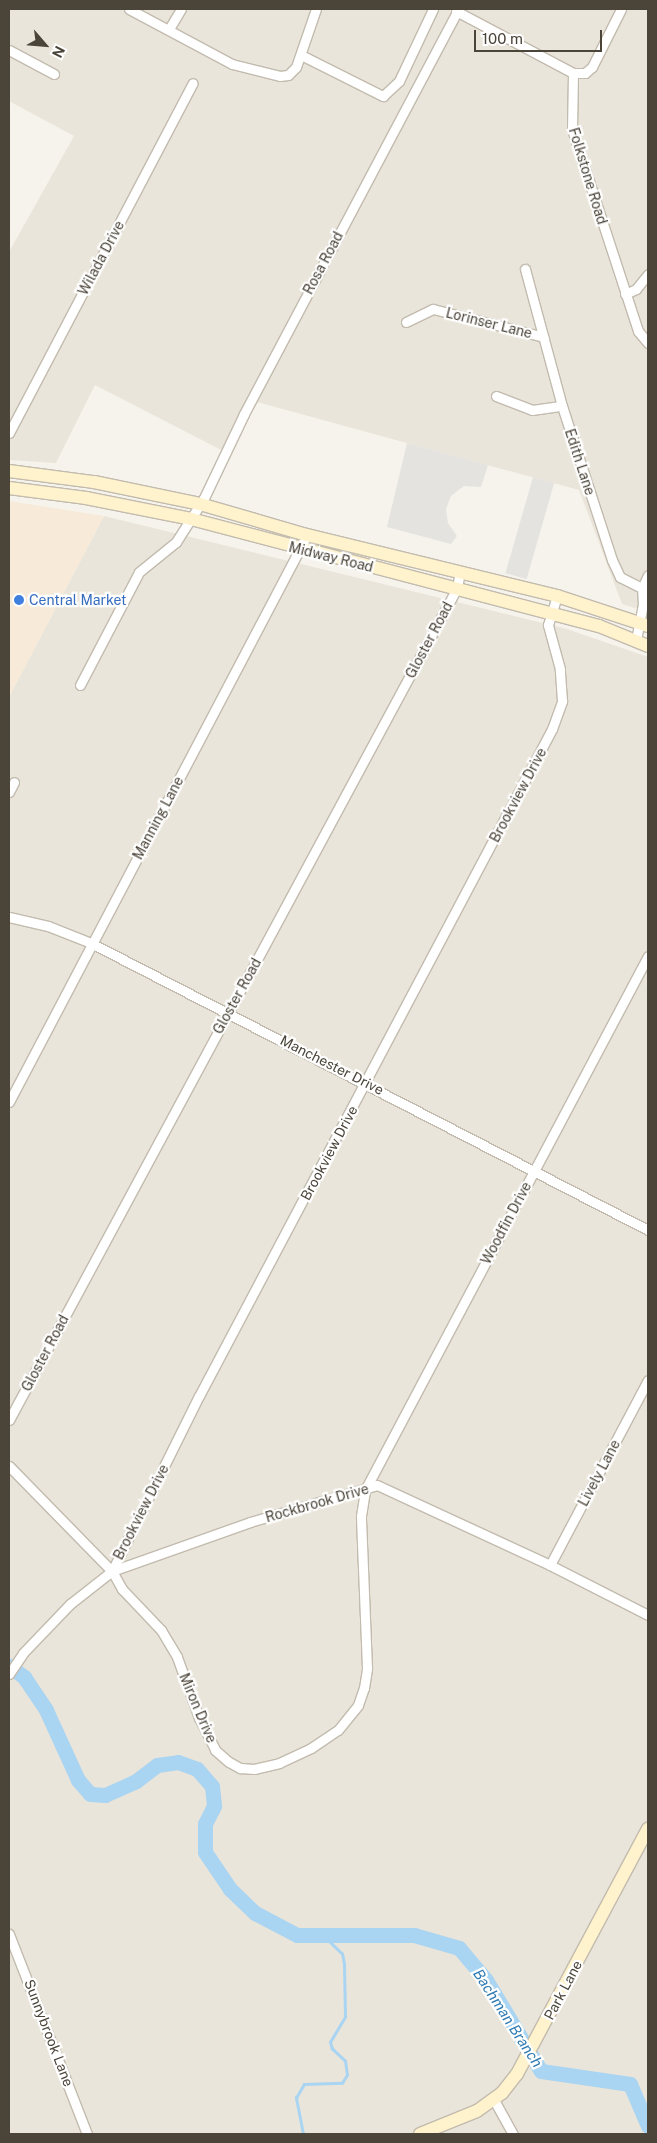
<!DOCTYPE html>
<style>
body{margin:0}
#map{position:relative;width:657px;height:2143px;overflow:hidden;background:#f6f3ec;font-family:"Public Sans",sans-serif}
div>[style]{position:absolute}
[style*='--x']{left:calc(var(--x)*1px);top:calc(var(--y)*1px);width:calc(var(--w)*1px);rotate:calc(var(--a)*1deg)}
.residential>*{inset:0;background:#eae5da}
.commercial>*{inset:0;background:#f7ead8}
.parking>*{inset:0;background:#e5e3e0;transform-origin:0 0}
.stream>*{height:2.5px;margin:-1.25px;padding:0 1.25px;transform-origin:1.25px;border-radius:1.25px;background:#a9d4f2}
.river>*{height:15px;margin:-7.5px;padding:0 7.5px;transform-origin:7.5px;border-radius:7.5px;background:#a9d4f2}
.roads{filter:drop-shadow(1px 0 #c2bbae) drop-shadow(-1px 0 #c2bbae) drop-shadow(0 1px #c2bbae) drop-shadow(0 -1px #c2bbae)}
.street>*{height:9px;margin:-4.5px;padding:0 4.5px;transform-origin:4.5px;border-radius:4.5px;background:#fff}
.secondary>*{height:12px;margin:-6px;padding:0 6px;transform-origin:6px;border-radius:6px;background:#fff3cd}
.dots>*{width:14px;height:14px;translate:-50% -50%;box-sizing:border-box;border:2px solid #fff;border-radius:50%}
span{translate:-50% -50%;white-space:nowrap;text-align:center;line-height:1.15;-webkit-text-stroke:4.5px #fff;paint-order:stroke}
.street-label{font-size:14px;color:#4b4439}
.shop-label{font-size:14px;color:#366cbe}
.left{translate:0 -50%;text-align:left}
.water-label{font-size:15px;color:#2e7ab2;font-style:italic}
.frame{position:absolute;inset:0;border:10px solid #4b4439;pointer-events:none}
.north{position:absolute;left:20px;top:20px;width:50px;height:50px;-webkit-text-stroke:4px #fff;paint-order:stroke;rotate:117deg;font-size:14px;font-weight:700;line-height:20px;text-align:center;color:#4b4439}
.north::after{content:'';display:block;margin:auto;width:18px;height:22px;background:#4b4439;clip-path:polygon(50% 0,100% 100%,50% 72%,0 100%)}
.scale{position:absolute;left:474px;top:30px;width:128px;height:22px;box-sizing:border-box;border:2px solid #4b4439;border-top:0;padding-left:6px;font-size:15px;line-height:18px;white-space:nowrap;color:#4b4439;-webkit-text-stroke:4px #fff;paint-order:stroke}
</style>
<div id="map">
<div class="residential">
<div style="clip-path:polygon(9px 9px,648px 9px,648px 612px,622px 604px,579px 490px,257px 402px,229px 454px,95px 385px,56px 463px,9px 460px,9px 252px,74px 136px,9px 101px)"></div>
<div style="clip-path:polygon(104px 516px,567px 629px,648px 657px,648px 2134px,9px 2134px,9px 697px)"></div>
</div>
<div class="commercial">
<div style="clip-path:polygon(9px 501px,104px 516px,9px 697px)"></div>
</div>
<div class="parking">
<div style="clip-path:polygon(407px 443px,488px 465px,481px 487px,464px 486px,451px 496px,446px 509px,448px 523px,457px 536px,451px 544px,387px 527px)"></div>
<div style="left:533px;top:477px;width:22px;height:100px;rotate:16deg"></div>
</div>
<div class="stream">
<div style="--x:303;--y:2134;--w:37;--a:-101"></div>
<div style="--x:296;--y:2098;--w:16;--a:-60"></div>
<div style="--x:304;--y:2084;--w:38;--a:-2"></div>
<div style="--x:342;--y:2083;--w:9;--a:-58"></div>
<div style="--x:347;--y:2075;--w:14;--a:-98"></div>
<div style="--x:345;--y:2061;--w:18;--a:-137"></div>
<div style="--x:332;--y:2049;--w:7;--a:-106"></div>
<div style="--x:330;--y:2042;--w:29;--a:-59"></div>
<div style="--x:345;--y:2017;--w:53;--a:-91.1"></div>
<div style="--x:344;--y:1964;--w:10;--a:-101"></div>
<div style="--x:342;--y:1954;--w:28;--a:-136"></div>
</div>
<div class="river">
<div style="--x:9;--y:1666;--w:19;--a:36"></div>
<div style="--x:24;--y:1677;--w:40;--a:56"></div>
<div style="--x:46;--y:1710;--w:77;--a:65.4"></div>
<div style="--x:78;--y:1780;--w:18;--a:49"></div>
<div style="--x:90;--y:1794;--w:15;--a:4"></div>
<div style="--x:105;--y:1795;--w:34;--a:-24"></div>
<div style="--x:136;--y:1781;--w:26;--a:-37"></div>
<div style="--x:157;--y:1765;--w:21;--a:-8"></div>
<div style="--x:178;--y:1762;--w:20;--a:20"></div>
<div style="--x:197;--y:1769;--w:23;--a:49"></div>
<div style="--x:212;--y:1786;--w:20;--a:84"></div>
<div style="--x:214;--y:1806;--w:20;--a:117"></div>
<div style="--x:205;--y:1824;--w:28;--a:90"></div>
<div style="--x:205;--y:1852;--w:45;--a:56"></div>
<div style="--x:230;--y:1889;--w:35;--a:44"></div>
<div style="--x:255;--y:1913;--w:47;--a:27.6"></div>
<div style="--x:297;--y:1935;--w:117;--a:0"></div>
<div style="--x:414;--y:1935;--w:47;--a:16.1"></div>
<div style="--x:459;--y:1948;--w:42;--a:49.8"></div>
<div style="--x:486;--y:1980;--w:106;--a:58.9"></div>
<div style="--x:541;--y:2071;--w:90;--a:8.3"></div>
<div style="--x:630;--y:2084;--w:46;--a:66.8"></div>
</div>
<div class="roads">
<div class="street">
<div style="--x:129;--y:9;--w:117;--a:28.1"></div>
<div style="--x:232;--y:64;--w:49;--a:14"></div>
<div style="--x:280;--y:76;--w:8;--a:-7"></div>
<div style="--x:288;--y:75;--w:11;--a:-45"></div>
<div style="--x:296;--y:67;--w:61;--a:-71"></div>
<div style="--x:456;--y:11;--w:132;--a:27.9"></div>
<div style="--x:573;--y:73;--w:12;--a:0"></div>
<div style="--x:585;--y:73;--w:9;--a:-41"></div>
<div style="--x:592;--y:67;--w:65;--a:-63.4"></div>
<div style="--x:169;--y:29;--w:23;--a:-59"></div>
<div style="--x:9;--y:50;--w:51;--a:28.1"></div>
<div style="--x:301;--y:55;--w:92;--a:26.6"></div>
<div style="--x:383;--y:96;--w:22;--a:-43"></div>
<div style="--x:399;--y:81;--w:80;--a:-64.7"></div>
<div style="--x:573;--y:73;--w:56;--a:91"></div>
<div style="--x:572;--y:129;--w:213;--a:71.9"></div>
<div style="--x:638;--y:331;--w:16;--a:50"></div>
<div style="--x:525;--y:269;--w:142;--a:74.9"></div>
<div style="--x:562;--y:406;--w:162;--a:72"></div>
<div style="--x:612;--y:560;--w:19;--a:65"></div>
<div style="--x:620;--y:577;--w:25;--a:27"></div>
<div style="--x:625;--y:294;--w:12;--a:-24"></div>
<div style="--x:636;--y:289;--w:19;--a:-51"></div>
<div style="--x:406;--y:322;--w:30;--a:-26"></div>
<div style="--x:433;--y:309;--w:114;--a:14.2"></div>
<div style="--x:496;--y:396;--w:39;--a:21"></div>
<div style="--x:532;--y:410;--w:30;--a:-8"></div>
<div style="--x:9;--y:433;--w:395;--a:-62.3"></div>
<div style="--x:642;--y:588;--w:14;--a:-65"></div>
<div style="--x:636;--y:640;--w:36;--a:-79"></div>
<div style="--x:643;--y:605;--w:17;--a:-93"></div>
<div style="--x:80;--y:685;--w:127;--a:-62.4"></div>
<div style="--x:139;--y:572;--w:48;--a:-39"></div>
<div style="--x:176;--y:542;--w:52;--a:-57.5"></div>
<div style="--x:204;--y:498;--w:93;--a:-64.5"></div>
<div style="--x:244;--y:414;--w:458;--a:-62.1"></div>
<div style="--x:9;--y:792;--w:11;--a:-63"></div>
<div style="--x:9;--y:917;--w:40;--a:13"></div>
<div style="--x:48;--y:926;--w:46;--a:21.6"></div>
<div style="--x:91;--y:943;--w:627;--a:27.26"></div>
<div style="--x:9;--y:1102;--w:641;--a:-62.27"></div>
<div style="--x:9;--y:1420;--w:945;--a:-61.7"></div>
<div style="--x:457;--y:588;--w:17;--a:-80"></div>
<div style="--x:9;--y:1466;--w:147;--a:45.6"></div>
<div style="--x:112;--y:1571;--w:21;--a:61"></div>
<div style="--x:122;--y:1589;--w:57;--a:46.4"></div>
<div style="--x:161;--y:1630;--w:31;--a:59"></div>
<div style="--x:177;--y:1657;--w:65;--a:70.2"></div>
<div style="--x:199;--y:1718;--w:36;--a:63"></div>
<div style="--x:215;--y:1750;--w:18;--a:41"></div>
<div style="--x:229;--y:1762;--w:13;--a:29"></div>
<div style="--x:240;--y:1768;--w:14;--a:4"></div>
<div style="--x:254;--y:1769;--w:26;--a:-13"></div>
<div style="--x:279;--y:1763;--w:35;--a:-25"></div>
<div style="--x:311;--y:1748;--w:32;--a:-34"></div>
<div style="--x:338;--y:1730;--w:32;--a:-51"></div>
<div style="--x:358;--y:1705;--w:18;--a:-71"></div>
<div style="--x:364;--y:1688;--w:20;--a:-81"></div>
<div style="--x:367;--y:1668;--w:152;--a:-92.3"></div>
<div style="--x:361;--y:1516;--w:26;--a:-81"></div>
<div style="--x:365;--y:1490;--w:604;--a:-62.08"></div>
<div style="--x:550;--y:1565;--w:209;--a:-62.1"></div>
<div style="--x:112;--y:1571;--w:146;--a:-19.5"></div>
<div style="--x:250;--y:1522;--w:132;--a:-16.2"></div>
<div style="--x:377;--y:1485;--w:191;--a:24.8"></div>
<div style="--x:550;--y:1565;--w:110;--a:27"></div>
<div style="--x:9;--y:1674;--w:25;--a:-56"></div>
<div style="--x:23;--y:1653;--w:68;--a:-46.2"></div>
<div style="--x:70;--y:1604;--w:53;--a:-38.2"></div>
<div style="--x:112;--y:1571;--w:195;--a:-63.6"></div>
<div style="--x:199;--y:1396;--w:755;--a:-62.11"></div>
<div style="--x:552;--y:729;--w:30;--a:-70"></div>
<div style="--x:562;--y:701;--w:32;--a:-94"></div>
<div style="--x:560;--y:669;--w:46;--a:-105.3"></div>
<div style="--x:548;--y:625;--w:30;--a:-73"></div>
<div style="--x:9;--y:1934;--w:215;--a:68.7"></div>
<div style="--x:494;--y:2100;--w:39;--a:61"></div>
</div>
<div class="secondary">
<div style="--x:9;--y:471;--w:86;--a:7.4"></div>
<div style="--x:94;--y:482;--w:108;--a:11.7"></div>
<div style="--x:200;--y:504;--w:111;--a:16.2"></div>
<div style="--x:307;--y:535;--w:257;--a:13.7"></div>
<div style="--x:557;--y:596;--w:96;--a:18.2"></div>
<div style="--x:9;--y:488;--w:78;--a:7.4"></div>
<div style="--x:86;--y:498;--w:107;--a:11.3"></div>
<div style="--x:191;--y:519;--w:422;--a:14.7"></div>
<div style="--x:599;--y:626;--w:53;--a:22.2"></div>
<div style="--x:420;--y:2134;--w:61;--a:-22"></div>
<div style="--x:477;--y:2111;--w:31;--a:-36"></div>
<div style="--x:502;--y:2093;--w:24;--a:-52"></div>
<div style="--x:517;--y:2074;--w:278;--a:-61.9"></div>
</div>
</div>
<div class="dots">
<div style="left:19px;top:600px;background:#3f7fe0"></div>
</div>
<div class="street-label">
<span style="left:588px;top:176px;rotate:73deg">Folkstone Road</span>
<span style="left:101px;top:258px;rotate:-62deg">Wilada Drive</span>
<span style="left:323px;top:263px;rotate:-62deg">Rosa Road</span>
<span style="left:489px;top:323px;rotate:14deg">Lorinser Lane</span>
<span style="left:580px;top:462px;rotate:72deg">Edith Lane</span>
<span style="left:331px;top:557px;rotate:14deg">Midway Road</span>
<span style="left:429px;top:640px;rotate:-62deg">Gloster Road</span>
<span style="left:518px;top:795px;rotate:-62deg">Brookview Drive</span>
<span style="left:158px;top:818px;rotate:-62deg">Manning Lane</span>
<span style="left:237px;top:996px;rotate:-61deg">Gloster Road</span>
<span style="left:332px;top:1065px;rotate:27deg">Manchester Drive</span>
<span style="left:329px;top:1153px;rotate:-62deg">Brookview Drive</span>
<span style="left:506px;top:1223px;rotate:-62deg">Woodfin Drive</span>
<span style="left:45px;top:1353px;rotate:-62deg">Gloster Road</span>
<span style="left:599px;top:1473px;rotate:-62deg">Lively Lane</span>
<span style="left:317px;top:1503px;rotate:-16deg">Rockbrook Drive</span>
<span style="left:141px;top:1512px;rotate:-63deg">Brookview Drive</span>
<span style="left:198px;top:1708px;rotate:67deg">Miron Drive</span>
<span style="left:563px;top:1990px;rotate:-62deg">Park Lane</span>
<span style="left:49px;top:2033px;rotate:69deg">Sunnybrook Lane</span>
</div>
<div class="shop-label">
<span class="left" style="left:29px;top:600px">Central Market</span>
</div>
<div class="water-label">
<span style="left:508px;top:2018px;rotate:57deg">Bachman Branch</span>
</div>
<div class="frame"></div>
<div class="north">N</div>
<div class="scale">100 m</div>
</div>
